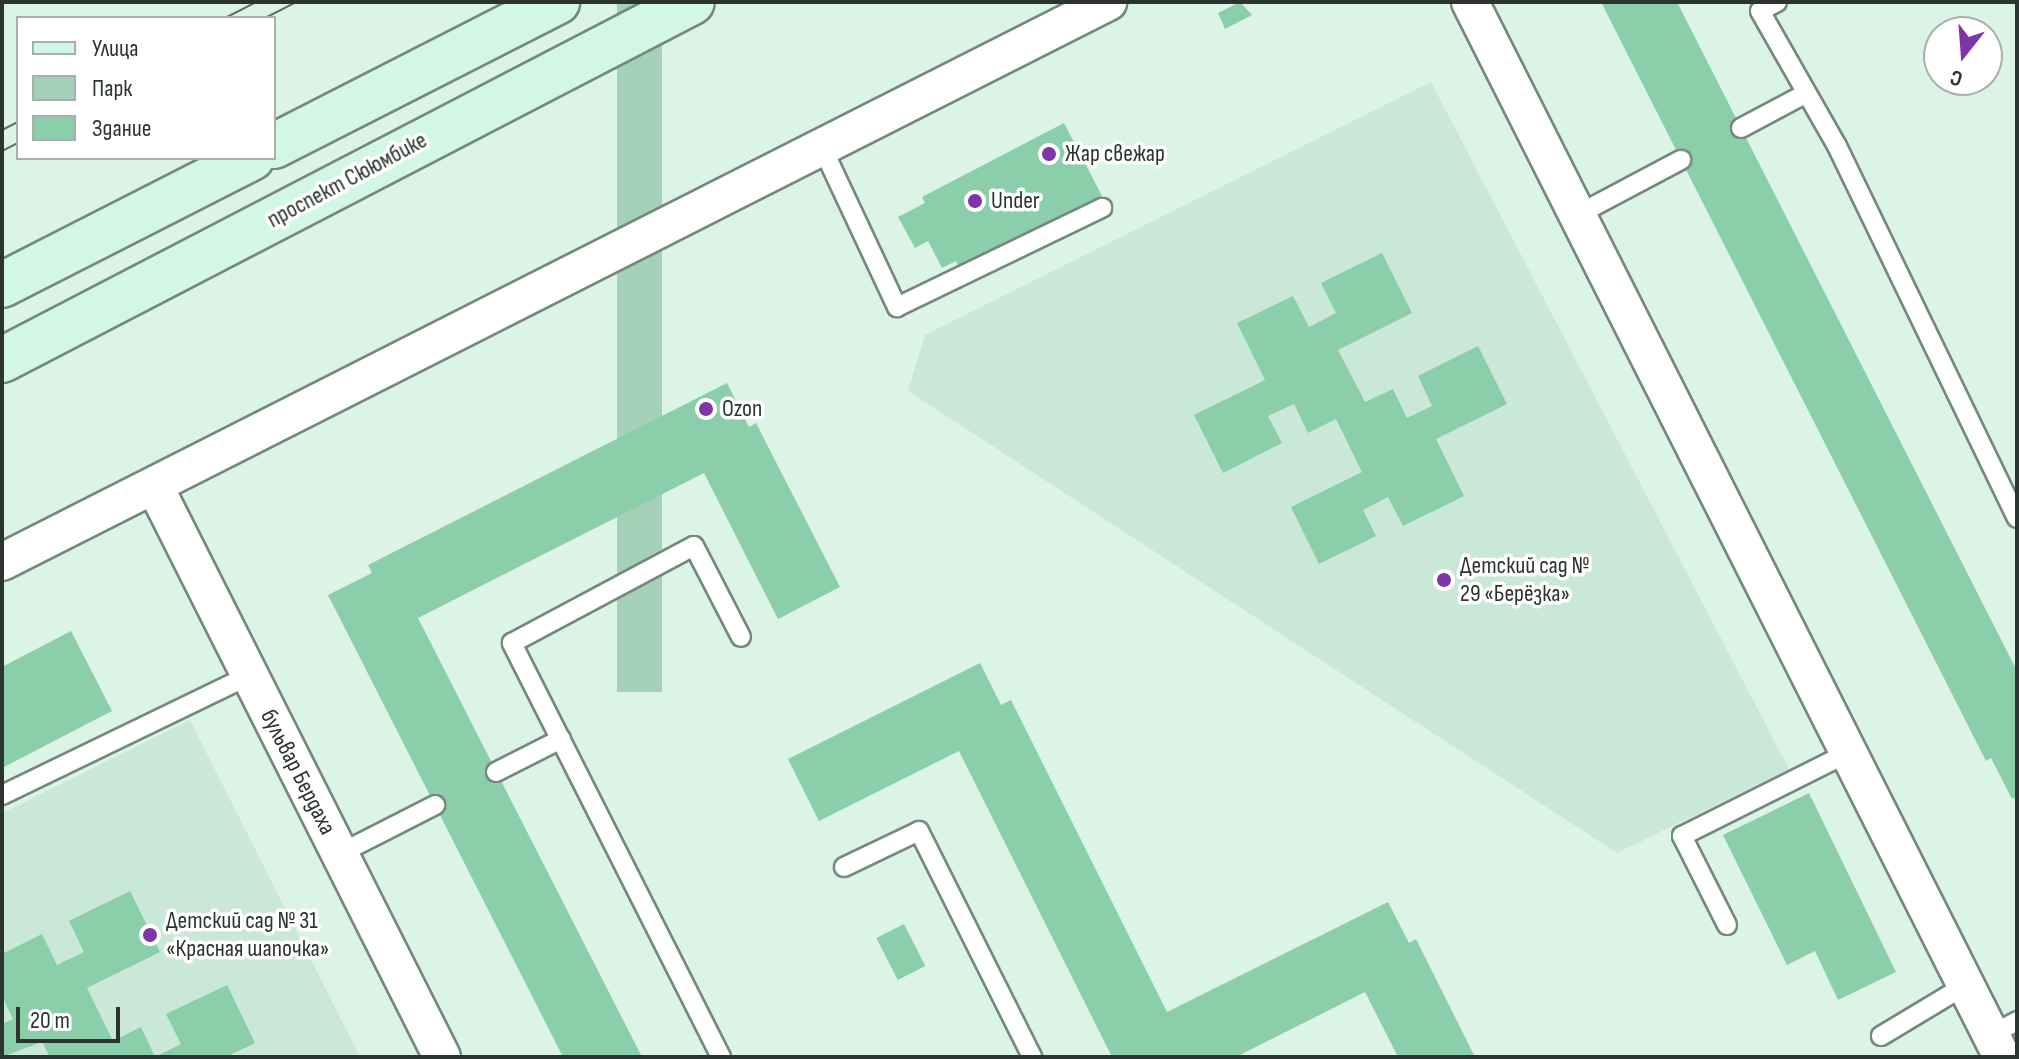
<!DOCTYPE html>
<meta charset="utf-8">
<style>
body{margin:0}
#map{position:relative;width:2019px;height:1059px;overflow:hidden;background:#dcf4e6;font-family:"Sofia Sans Condensed",sans-serif}
div>[style]{position:absolute}
[style*='--x']{left:calc(var(--x)*1px);top:calc(var(--y)*1px);width:calc(var(--w)*1px);rotate:calc(var(--a)*1deg)}
.built>*{inset:0;background:#cae8d7}
.green>*{inset:0;background:#a5d1b9;transform-origin:0 0}
.building>*{inset:0;background:#8aceaa;transform-origin:0 0}
.roads{filter:drop-shadow(2px 0 #74897d) drop-shadow(-2px 0 #74897d) drop-shadow(0 2px #74897d) drop-shadow(0 -2px #74897d)}
.service>*{height:18px;margin:-9px;padding:0 9px;transform-origin:9px;border-radius:9px;background:#fff}
.minor>*{height:36px;margin:-18px;padding:0 18px;transform-origin:18px;border-radius:18px;background:#fff}
.secondary>*{height:44px;margin:-22px;padding:0 22px;transform-origin:22px;border-radius:22px;background:#d3f7e5}
.tram>*{height:2px;margin:-1px;padding:0 1px;transform-origin:1px;border-radius:1px;background:#606e66}
.dots>*{width:22px;height:22px;translate:-50% -50%;box-sizing:border-box;border:4px solid #fff;border-radius:50%}
span{translate:-50% -50%;white-space:nowrap;text-align:center;line-height:1.15;-webkit-text-stroke:7px #fff;paint-order:stroke}
.poi-label{font-size:24px;color:#2b342f}
.left{translate:0 -50%;text-align:left}
.street-label{font-size:24px;color:#2b342f}
.frame{position:absolute;inset:0;border:4px solid #2b342f;pointer-events:none}
.legend{position:absolute;left:16px;top:16px;width:260px;height:144px;box-sizing:border-box;background:#fff;border:2px solid #aaaeac;margin:0;padding:10px 14px;list-style:none;font-size:24px;color:#2b342f}
.legend li{display:flex;align-items:center;gap:16px;height:40px}
.legend b{width:40px;border:2px solid #aaaeac}
.north{position:absolute;left:1923px;top:16px;width:80px;height:80px;box-sizing:border-box;background:#fff;border:2px solid #aaaeac;border-radius:50%;rotate:197deg;font-size:22px;font-weight:700;line-height:32px;text-align:center;color:#2b342f}
.north::after{content:'';display:block;margin:auto;width:28px;height:36px;background:#7d35a7;clip-path:polygon(50% 0,100% 100%,50% 72%,0 100%)}
.scale{position:absolute;left:16px;top:1007px;width:104px;height:36px;box-sizing:border-box;border:4px solid #2b342f;border-top:0;padding-left:10px;font-size:24px;line-height:28px;white-space:nowrap;color:#2b342f;-webkit-text-stroke:6px #fff;paint-order:stroke}
</style>
<div id="map">
<div class="built">
<div style="clip-path:polygon(1431px 82px,1789px 769px,1617px 853px,908px 391px,925px 335px)"></div>
<div style="clip-path:polygon(190px 720px,360px 1057px,2px 1057px,2px 813px)"></div>
</div>
<div class="green">
<div style="left:617px;top:2px;width:45px;height:690px"></div>
</div>
<div class="building">
<div style="clip-path:polygon(1240px 2px,1252px 15px,1225px 29px,1218px 13px)"></div>
<div style="clip-path:polygon(1601px 2px,1677px 2px,2017px 671px,2017px 797px,2012px 799px,1991px 758px,1986px 761px)"></div>
<div style="clip-path:polygon(1064px 123px,1102px 196px,960px 269px,956px 261px,942px 268px,928px 241px,915px 248px,898px 217px,925px 203px,922px 197px)"></div>
<div style="clip-path:polygon(1382px 253px,1412px 313px,1338px 350px,1365px 402px,1393px 389px,1407px 418px,1432px 406px,1418px 376px,1478px 346px,1507px 404px,1436px 439px,1464px 496px,1403px 526px,1388px 497px,1363px 510px,1376px 536px,1319px 564px,1291px 507px,1362px 472px,1336px 419px,1308px 433px,1294px 404px,1268px 416px,1282px 443px,1223px 473px,1194px 415px,1265px 380px,1237px 323px,1293px 296px,1309px 327px,1336px 313px,1321px 283px)"></div>
<div style="clip-path:polygon(727px 383px,749px 427px,756px 423px,840px 587px,778px 619px,704px 473px,418px 618px,642px 1057px,563px 1057px,328px 595px,372px 573px,368px 565px)"></div>
<div style="clip-path:polygon(71px 631px,112px 711px,2px 768px,2px 667px)"></div>
<div style="clip-path:polygon(980px 663px,1001px 705px,1011px 700px,1167px 1012px,1388px 902px,1409px 943px,1416px 939px,1475px 1057px,1398px 1057px,1365px 992px,1236px 1057px,1112px 1057px,959px 751px,819px 821px,788px 759px)"></div>
<div style="clip-path:polygon(1809px 793px,1896px 972px,1838px 1000px,1815px 951px,1787px 965px,1723px 835px)"></div>
<div style="clip-path:polygon(130px 891px,160px 952px,87px 988px,113px 1041px,141px 1027px,155px 1057px,181px 1044px,166px 1014px,227px 985px,255px 1043px,226px 1057px,50px 1057px,42px 1042px,2px 1057px,2px 1024px,13px 1019px,2px 996px,2px 954px,42px 934px,57px 965px,84px 952px,69px 921px)"></div>
<div style="left:904px;top:924px;width:47px;height:31px;rotate:63deg"></div>
</div>
<div class="roads">
<div class="service">
<div style="--x:1777;--y:2;--w:19;--a:152"></div>
<div style="--x:1760;--y:11;--w:155;--a:60.3"></div>
<div style="--x:1837;--y:146;--w:413;--a:64.2"></div>
<div style="--x:1741;--y:128;--w:70;--a:-28"></div>
<div style="--x:822;--y:147;--w:177;--a:64.9"></div>
<div style="--x:897;--y:307;--w:228;--a:-25.8"></div>
<div style="--x:1577;--y:215;--w:118;--a:-27.9"></div>
<div style="--x:496;--y:772;--w:73;--a:-26.9"></div>
<div style="--x:2;--y:795;--w:276;--a:-25.8"></div>
<div style="--x:339;--y:854;--w:108;--a:-27"></div>
<div style="--x:844;--y:867;--w:83;--a:-25.6"></div>
<div style="--x:919;--y:831;--w:253;--a:63.4"></div>
<div style="--x:1727;--y:925;--w:100;--a:-116.8"></div>
<div style="--x:1682;--y:836;--w:188;--a:-26.6"></div>
<div style="--x:1991;--y:1035;--w:30;--a:-28"></div>
<div style="--x:1881;--y:1036;--w:99;--a:-31"></div>
<div style="--x:721;--y:1057;--w:464;--a:-116.8"></div>
<div style="--x:512;--y:643;--w:206;--a:-28.1"></div>
<div style="--x:694;--y:546;--w:102;--a:62.7"></div>
</div>
<div class="minor">
<div style="--x:1470;--y:2;--w:1182;--a:63.24"></div>
<div style="--x:155;--y:487;--w:638;--a:63.27"></div>
<div style="--x:2;--y:562;--w:1240;--a:-26.85"></div>
</div>
<div class="secondary">
<div style="--x:274;--y:146;--w:318;--a:-27"></div>
<div style="--x:2;--y:285;--w:280;--a:-27"></div>
<div style="--x:2;--y:360;--w:777;--a:-27.42"></div>
</div>
</div>
<div class="tram">
<div style="--x:225;--y:18;--w:36;--a:-27"></div>
<div style="--x:265;--y:18;--w:36;--a:-27"></div>
<div style="--x:2;--y:130;--w:18;--a:-27"></div>
<div style="--x:2;--y:151;--w:18;--a:-27"></div>
</div>
<div class="dots">
<div style="left:1049px;top:154px;background:#7d35a7"></div>
<div style="left:975px;top:201px;background:#7d35a7"></div>
<div style="left:706px;top:409px;background:#7d35a7"></div>
<div style="left:1444px;top:580px;background:#7d35a7"></div>
<div style="left:150px;top:935px;background:#7d35a7"></div>
</div>
<div class="poi-label">
<span class="left" style="left:1065px;top:154px">Жар свежар</span>
<span class="left" style="left:991px;top:201px">Under</span>
<span class="left" style="left:722px;top:409px">Ozon</span>
<span class="left" style="left:1460px;top:580px">Детский сад №<br>29 «Берёзка»</span>
<span class="left" style="left:166px;top:935px">Детский сад № 31<br>«Красная шапочка»</span>
</div>
<div class="street-label">
<span style="left:347px;top:180px;rotate:-28deg">проспект Сююмбике</span>
<span style="left:298px;top:772px;rotate:63deg">бульвар Бердаха</span>
</div>
<div class="frame"></div>
<ul class="legend">
<li><b style="height:10px;background:#d3f7e5"></b>Улица</li>
<li><b style="height:22px;background:#a5d1b9"></b>Парк</li>
<li><b style="height:22px;background:#8aceaa"></b>Здание</li>
</ul>
<div class="north">С</div>
<div class="scale">20 m</div>
</div>
